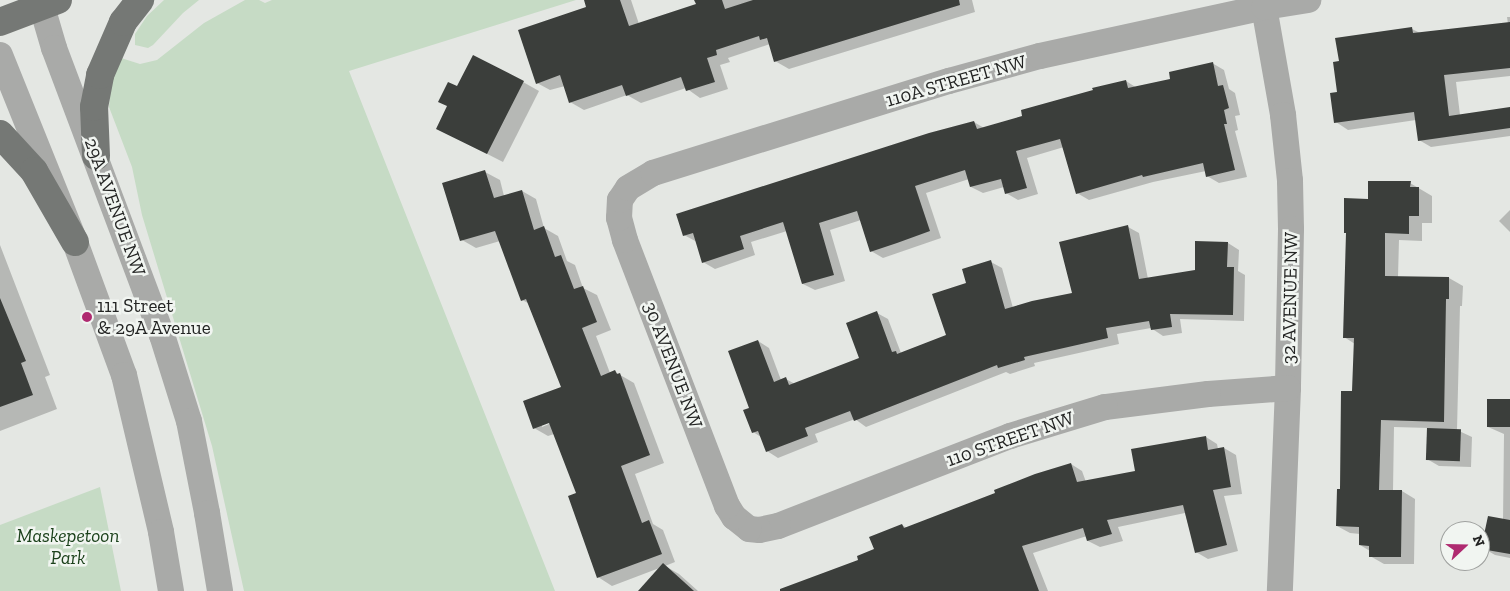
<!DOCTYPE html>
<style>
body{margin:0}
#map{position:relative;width:1510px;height:591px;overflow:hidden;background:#e4e7e3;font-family:"Zilla Slab",serif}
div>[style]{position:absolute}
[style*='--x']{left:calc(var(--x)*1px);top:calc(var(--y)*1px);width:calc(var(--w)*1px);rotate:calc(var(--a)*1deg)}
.green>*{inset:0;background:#c6dbc5}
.shadow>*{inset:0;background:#0003}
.building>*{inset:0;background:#3b3e3b;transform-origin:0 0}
.minor>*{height:26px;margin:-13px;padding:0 13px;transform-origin:13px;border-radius:13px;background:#a9aaa8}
.major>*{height:28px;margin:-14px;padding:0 14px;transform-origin:14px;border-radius:14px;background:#757875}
.dots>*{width:14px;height:14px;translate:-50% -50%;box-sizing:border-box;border:2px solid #f1f5f1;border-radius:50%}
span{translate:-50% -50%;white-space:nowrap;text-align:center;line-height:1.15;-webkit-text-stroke:5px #f1f5f1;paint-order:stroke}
.street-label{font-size:19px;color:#232423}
.poi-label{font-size:19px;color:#232423}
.left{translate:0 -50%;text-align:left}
.park-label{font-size:19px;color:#1b411b;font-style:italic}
.north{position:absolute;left:1440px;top:521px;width:50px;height:50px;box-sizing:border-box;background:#f1f5f1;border:1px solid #9fa19f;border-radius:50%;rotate:69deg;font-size:14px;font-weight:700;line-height:20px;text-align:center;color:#232423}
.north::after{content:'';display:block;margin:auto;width:18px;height:22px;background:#af2a70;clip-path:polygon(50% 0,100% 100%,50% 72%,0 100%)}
</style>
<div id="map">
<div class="green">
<div style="clip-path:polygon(164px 0,199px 0,183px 13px,153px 45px,148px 48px,135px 45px,135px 34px,147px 16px)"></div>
<div style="clip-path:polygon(245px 0,259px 0,265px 3px,272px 0,576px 0,349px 71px,555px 591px,244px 591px,212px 446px,142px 215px,132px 167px,109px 107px,111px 83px,121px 58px,140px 64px,157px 60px,204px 23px)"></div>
<div style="clip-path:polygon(100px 487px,121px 591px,0 591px,0 525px)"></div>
</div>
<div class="shadow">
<div style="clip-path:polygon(585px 0,631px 0,639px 24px,697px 5px,695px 0,972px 0,975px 12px,789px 69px,775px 61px,770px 44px,728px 58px,730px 62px,720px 65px,728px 89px,700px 98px,686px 88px,641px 103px,627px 95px,584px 110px,570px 102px,565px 86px,550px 90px,537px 83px,588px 8px)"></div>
<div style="clip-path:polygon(1507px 17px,1510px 17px,1510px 76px,1456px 82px,1460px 115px,1510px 110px,1510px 136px,1431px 147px,1419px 140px,1416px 120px,1348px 130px,1336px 122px,1340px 62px,1412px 29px,1420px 33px,1508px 24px)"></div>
<div style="clip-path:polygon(1212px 63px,1224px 70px,1229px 89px,1235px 93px,1240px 115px,1235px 116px,1238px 130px,1235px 131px,1247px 177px,1219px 183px,1207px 176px,1206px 171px,1153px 182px,1089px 200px,1077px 193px,1064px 147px,1027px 158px,1038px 194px,1018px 200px,1006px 193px,1004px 187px,983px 193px,971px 187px,969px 179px,926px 193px,941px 238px,883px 258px,871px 251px,861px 220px,830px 230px,845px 281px,815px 290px,803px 284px,787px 231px,751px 242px,755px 255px,715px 269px,703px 262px,697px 242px,684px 235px,974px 122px,984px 128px,1024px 117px,1126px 81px,1137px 88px,1172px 80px)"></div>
<div style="clip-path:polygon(523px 82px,539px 91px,503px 162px,454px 137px,449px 107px,458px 88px)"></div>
<div style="clip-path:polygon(evenodd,485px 172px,500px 180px,504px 196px,522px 191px,536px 199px,544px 228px,558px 236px,567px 261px,575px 265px,583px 288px,597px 295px,611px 330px,596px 336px,610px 373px,615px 372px,634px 383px,664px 463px,635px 474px,653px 524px,663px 530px,675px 562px,665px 566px,679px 574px,698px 591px,640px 591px,662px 567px,612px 586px,598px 577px,578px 494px,554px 434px,548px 436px,534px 428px,562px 388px,530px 304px,522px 300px,500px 241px,476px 248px,462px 240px,485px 172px,556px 421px,542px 427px,542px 424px,556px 421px)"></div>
<div style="clip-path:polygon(1410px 183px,1432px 196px,1432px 223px,1422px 223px,1422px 241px,1399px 240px,1398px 277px,1449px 278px,1463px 286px,1462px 306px,1460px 306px,1457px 430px,1472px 437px,1471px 467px,1439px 466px,1427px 459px,1429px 428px,1394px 427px,1393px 491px,1402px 491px,1415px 499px,1414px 564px,1384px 564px,1370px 556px,1370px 551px,1360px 545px,1360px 534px,1350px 533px,1337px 526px,1354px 392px,1355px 344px,1344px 337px,1369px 200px)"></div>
<div style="clip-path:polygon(1510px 210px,1510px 232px,1499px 221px)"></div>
<div style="clip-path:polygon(1128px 227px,1139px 233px,1148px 279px,1196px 271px,1228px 243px,1239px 250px,1238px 271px,1245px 275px,1244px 321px,1180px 319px,1182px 333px,1163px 336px,1151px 328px,1117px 334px,1119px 344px,1034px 363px,1035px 366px,1010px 374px,1006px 372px,866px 427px,855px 419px,815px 434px,818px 442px,778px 458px,767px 451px,761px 437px,753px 432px,750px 409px,758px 341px,769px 348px,781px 380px,786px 379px,795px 384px,861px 359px,877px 313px,888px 319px,901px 353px,948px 335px,967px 284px,991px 262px,1002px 268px,1013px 308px,1074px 294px)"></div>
<div style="clip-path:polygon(0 245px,50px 375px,45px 377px,57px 409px,0 431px)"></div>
<div style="clip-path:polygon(1510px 400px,1510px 558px,1495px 555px,1483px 548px,1503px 520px,1504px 434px,1488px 427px)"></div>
<div style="clip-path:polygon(1206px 437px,1217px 444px,1218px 449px,1224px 448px,1236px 455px,1242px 494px,1224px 496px,1238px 551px,1208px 559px,1196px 552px,1185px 513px,1118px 527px,1123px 541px,1100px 547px,1088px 541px,1087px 536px,1033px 553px,1048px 591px,796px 591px,860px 560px,875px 550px,902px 525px,907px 528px,1071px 464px,1082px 471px,1086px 482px,1137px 472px)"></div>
</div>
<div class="building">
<div style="clip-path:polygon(584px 0,620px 0,629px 26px,696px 4px,694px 0,722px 0,725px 9px,753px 0,959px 0,960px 5px,774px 62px,767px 38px,760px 40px,759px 36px,716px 50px,717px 55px,707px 58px,715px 82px,686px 91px,681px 77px,626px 96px,622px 85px,569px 103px,560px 75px,536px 84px,518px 30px,586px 7px)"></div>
<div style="clip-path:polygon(1510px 22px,1510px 68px,1444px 75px,1449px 116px,1510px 107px,1510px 128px,1418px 141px,1414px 112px,1334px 123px,1330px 93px,1337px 92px,1333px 62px,1339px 61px,1335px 38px,1412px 27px,1413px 33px)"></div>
<div style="clip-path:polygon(473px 55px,524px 81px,487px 154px,436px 129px,447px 106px,438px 102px,448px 82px,457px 86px)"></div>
<div style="clip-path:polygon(1213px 62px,1218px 86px,1223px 85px,1229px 108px,1224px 110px,1227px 124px,1224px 124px,1235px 170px,1206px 177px,1203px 163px,1143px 177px,1142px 175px,1076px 194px,1060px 139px,1016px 151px,1027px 188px,1005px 194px,1001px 179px,970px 187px,965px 170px,915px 186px,930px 231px,897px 243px,870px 252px,857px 211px,819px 223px,834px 275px,802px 284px,783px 222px,740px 236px,744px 249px,702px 263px,693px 233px,683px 236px,676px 214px,929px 133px,974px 121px,977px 129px,1022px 116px,1021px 110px,1093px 90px,1092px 88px,1126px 80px,1128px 88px,1170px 79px,1169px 72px)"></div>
<div style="clip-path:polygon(485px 170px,494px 198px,522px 190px,534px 230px,544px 226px,555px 257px,561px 255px,574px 289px,583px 286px,597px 322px,582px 328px,601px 376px,615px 370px,617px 374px,620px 373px,650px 455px,621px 466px,642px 523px,649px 520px,662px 554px,597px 578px,568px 496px,576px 493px,549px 423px,533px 429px,523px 401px,561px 387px,526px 299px,521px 301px,495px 231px,460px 241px,442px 183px)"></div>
<div style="clip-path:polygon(1368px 181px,1411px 181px,1410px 187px,1419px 187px,1419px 216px,1409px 216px,1409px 234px,1385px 233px,1385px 276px,1449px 277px,1449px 299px,1446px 299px,1444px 422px,1381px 420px,1379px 490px,1402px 490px,1401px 557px,1369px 557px,1369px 546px,1359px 545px,1359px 527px,1336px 526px,1337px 489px,1340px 489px,1341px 391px,1352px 391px,1354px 338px,1343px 338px,1346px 233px,1344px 233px,1344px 198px,1368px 199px)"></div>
<div style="clip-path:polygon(1128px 225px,1139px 279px,1195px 270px,1195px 241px,1228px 242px,1227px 267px,1234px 267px,1233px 315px,1170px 314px,1172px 327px,1151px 330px,1149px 321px,1106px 328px,1108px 338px,1024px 357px,1025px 360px,998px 368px,997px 365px,854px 421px,850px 411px,805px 428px,808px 436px,766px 452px,758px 431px,752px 433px,743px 410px,749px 408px,728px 351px,758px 340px,774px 382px,786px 377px,789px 385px,859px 358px,846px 323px,877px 311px,892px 352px,896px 351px,897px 354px,946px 335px,932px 294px,966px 283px,962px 269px,991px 260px,1005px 309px,1032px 301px,1072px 293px,1059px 242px)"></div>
<div style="clip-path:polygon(0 298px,26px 361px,21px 363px,33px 395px,0 407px)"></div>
<div style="left:1487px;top:399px;width:23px;height:28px"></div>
<div style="left:1427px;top:428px;width:34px;height:32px;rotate:2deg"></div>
<div style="clip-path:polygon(1206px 436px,1208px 450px,1224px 447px,1231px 487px,1213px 490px,1227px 545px,1195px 553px,1183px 505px,1107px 520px,1112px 534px,1087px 541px,1083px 528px,1022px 546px,1039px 591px,780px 591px,780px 589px,858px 560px,857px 556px,874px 549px,869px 537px,902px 524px,904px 528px,995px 493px,994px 490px,1035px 474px,1071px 463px,1077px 482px,1135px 471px,1131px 449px)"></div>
<div style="clip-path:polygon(1488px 516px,1510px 520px,1510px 554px,1481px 549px)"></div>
<div style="clip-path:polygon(663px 563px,694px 591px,638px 591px)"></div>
</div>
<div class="minor">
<div style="--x:40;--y:0;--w:50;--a:73.7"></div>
<div style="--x:54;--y:48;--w:307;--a:69.4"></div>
<div style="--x:162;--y:335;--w:90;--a:72.6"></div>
<div style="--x:189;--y:421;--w:94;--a:78.9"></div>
<div style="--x:207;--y:513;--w:79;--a:80.5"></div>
<div style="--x:1264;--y:7;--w:110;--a:80"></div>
<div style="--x:1283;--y:115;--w:66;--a:83.9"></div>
<div style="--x:1290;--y:181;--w:48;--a:88.8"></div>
<div style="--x:1291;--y:229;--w:159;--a:91.1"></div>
<div style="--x:1288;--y:388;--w:203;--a:92.3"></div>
<div style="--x:0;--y:55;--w:201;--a:68.1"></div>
<div style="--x:75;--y:242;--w:142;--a:69.8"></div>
<div style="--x:124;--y:375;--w:161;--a:76.7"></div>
<div style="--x:161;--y:532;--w:60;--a:80.4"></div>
<div style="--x:1288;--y:388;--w:80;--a:175.7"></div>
<div style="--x:1208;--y:394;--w:104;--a:172.8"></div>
<div style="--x:1105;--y:407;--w:99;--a:163"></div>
<div style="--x:1010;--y:436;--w:249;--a:158.8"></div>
<div style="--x:778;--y:526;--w:19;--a:168"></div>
<div style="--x:759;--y:530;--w:10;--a:-174"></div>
<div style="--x:749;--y:529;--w:19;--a:-141"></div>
<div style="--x:734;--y:517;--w:13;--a:-122"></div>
<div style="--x:727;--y:506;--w:285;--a:-111"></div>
<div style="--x:625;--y:240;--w:23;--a:-105"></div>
<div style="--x:619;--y:218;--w:18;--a:-87"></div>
<div style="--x:620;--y:200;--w:14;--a:-56"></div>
<div style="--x:628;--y:188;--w:29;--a:-31"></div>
<div style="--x:653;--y:173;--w:310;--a:-17.3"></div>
<div style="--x:949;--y:81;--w:94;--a:-15.4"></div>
<div style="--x:1040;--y:56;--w:229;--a:-12.3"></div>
<div style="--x:1264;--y:7;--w:45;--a:-9"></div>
</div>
<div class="major">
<div style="--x:0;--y:22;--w:62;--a:-20.8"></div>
<div style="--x:0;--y:134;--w:50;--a:47.4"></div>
<div style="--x:34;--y:171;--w:82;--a:60"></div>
<div style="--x:96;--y:156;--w:49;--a:-92.3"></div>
<div style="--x:94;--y:107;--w:33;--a:-79"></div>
<div style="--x:100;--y:75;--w:58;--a:-66.5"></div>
<div style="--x:123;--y:22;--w:28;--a:-52"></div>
</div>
<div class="dots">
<div style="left:87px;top:317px;background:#af2a70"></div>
</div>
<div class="street-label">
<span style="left:956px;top:81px;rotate:-16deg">110A STREET NW</span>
<span style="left:115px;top:207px;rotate:70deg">29A AVENUE NW</span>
<span style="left:1290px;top:298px;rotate:-89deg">32 AVENUE NW</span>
<span style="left:673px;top:365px;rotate:69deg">30 AVENUE NW</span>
<span style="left:1010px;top:439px;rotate:-19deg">110 STREET NW</span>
</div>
<div class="poi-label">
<span class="left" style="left:97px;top:317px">111 Street<br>&amp; 29A Avenue</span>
</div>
<div class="park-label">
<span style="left:68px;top:547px">Maskepetoon<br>Park</span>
</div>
<div class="north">N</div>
</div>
